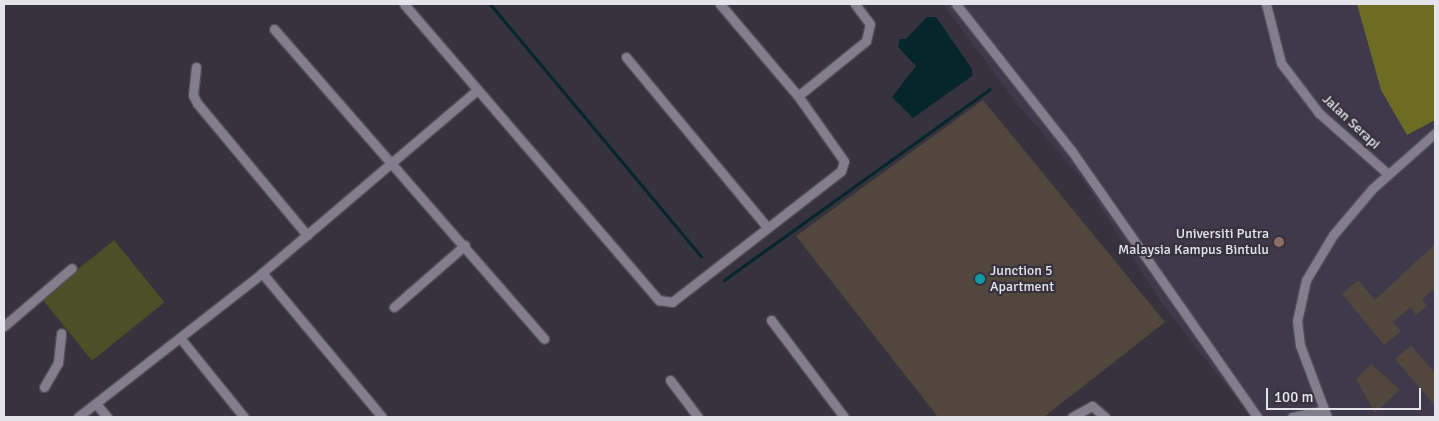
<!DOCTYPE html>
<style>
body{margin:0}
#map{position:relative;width:1439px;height:421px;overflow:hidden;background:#36323e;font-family:Signika,sans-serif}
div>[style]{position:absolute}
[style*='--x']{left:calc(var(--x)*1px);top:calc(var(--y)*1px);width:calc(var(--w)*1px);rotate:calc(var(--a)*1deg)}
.built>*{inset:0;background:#3e394b}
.green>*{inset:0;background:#4d4f26;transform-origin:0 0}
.forest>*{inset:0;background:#6c6d23}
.water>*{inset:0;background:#05262b}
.stream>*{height:3px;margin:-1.5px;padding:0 1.5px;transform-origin:1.5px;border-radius:1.5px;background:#05262b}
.building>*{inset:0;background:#51473d}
.roads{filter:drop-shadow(1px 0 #514f58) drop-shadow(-1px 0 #514f58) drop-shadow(0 1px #514f58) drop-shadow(0 -1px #514f58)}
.street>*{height:9px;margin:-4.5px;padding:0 4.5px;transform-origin:4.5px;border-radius:4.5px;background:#827e8c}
.dots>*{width:14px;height:14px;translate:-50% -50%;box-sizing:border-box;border:2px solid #36323e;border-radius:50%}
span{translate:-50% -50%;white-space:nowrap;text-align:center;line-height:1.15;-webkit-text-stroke:4.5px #36323e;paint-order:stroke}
.street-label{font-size:14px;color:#e5e4eb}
.poi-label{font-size:14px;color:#e5e4eb}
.right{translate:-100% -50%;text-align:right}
.left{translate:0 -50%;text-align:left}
.frame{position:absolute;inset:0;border:5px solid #e5e4eb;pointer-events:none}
.scale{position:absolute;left:1266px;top:388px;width:155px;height:22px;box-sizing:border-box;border:2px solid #e5e4eb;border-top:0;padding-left:6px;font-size:15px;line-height:18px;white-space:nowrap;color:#e5e4eb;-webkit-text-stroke:4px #36323e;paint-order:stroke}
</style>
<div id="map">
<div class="built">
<div style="clip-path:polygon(943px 4px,1435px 4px,1435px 417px,1251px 417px,1163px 305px,1083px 180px,1019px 106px)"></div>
</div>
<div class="green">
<div style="left:114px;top:240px;width:80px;height:93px;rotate:51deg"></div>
</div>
<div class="forest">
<div style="clip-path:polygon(1357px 4px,1435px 4px,1435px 120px,1407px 135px,1381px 90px)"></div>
</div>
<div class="water">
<div style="clip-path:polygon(927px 17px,936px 17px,972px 69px,972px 76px,913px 118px,892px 97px,916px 66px,898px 47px,900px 39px,906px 39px)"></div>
</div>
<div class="stream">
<div style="--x:490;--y:4;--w:329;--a:50.1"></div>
<div style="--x:724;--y:280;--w:327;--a:-35.7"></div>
</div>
<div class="building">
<div style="clip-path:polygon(983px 100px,1165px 322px,1044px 417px,938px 417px,796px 236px)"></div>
<div style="clip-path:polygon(1435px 244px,1435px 288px,1422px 299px,1427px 306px,1416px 315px,1411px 307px,1393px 322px,1401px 331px,1384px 345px,1342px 294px,1358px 280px,1375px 300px)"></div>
<div style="clip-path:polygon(1411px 345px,1435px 373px,1435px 406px,1395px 359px)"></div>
<div style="clip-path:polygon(1371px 364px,1400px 390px,1375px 413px,1356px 379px)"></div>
</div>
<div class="roads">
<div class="street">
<div style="--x:404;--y:4;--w:391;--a:49.3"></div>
<div style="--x:659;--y:300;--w:13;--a:9"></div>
<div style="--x:672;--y:302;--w:214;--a:-37.8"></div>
<div style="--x:841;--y:171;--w:10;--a:-73"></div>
<div style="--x:844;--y:161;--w:80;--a:-125.3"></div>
<div style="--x:798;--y:96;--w:121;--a:-130.3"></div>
<div style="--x:956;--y:4;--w:186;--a:51.8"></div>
<div style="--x:1071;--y:150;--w:325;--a:55.1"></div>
<div style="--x:1266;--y:4;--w:61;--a:75.7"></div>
<div style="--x:1281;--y:63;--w:63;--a:52.8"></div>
<div style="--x:1319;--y:113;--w:92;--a:41.5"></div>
<div style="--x:274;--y:29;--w:411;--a:48.9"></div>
<div style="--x:626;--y:57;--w:221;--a:50.3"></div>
<div style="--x:196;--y:67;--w:28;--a:96"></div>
<div style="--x:193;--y:95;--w:9;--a:63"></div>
<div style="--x:197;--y:103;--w:172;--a:50.2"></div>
<div style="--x:798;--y:96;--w:87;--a:-39"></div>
<div style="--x:866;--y:41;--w:17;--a:-77"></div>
<div style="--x:870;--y:24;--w:25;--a:-127"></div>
<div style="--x:262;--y:273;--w:187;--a:50.2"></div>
<div style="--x:394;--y:307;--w:94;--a:-41.1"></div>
<div style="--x:771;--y:320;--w:121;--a:53"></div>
<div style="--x:4;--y:326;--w:89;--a:-40.5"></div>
<div style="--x:181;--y:339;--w:100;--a:51.1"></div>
<div style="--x:670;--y:380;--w:46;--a:52.9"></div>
<div style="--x:44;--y:387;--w:28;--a:-60"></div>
<div style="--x:58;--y:363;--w:30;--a:-84"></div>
<div style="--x:97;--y:405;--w:16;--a:50"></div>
<div style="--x:78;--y:417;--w:234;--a:-38"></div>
<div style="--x:262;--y:273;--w:282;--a:-40.4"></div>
<div style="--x:1072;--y:417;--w:23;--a:-29"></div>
<div style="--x:1092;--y:406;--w:17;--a:40"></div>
<div style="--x:1292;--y:417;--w:33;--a:-12"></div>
<div style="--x:1327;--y:417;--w:77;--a:-110.6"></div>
<div style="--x:1300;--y:345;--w:24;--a:-97"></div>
<div style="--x:1297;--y:321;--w:42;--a:-77.6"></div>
<div style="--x:1306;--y:280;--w:52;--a:-59"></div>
<div style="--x:1333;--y:235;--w:60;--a:-49.7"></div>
<div style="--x:1372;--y:189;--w:84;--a:-41.6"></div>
</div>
</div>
<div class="dots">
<div style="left:1279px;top:242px;background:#8d6e63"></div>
<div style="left:980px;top:279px;background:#0f9aa8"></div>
</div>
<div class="street-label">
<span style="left:1351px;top:122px;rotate:43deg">Jalan Serapi</span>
</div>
<div class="poi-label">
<span class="right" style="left:1269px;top:242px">Universiti Putra<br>Malaysia Kampus Bintulu</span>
<span class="left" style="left:990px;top:279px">Junction 5<br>Apartment</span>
</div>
<div class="frame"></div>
<div class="scale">100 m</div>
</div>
